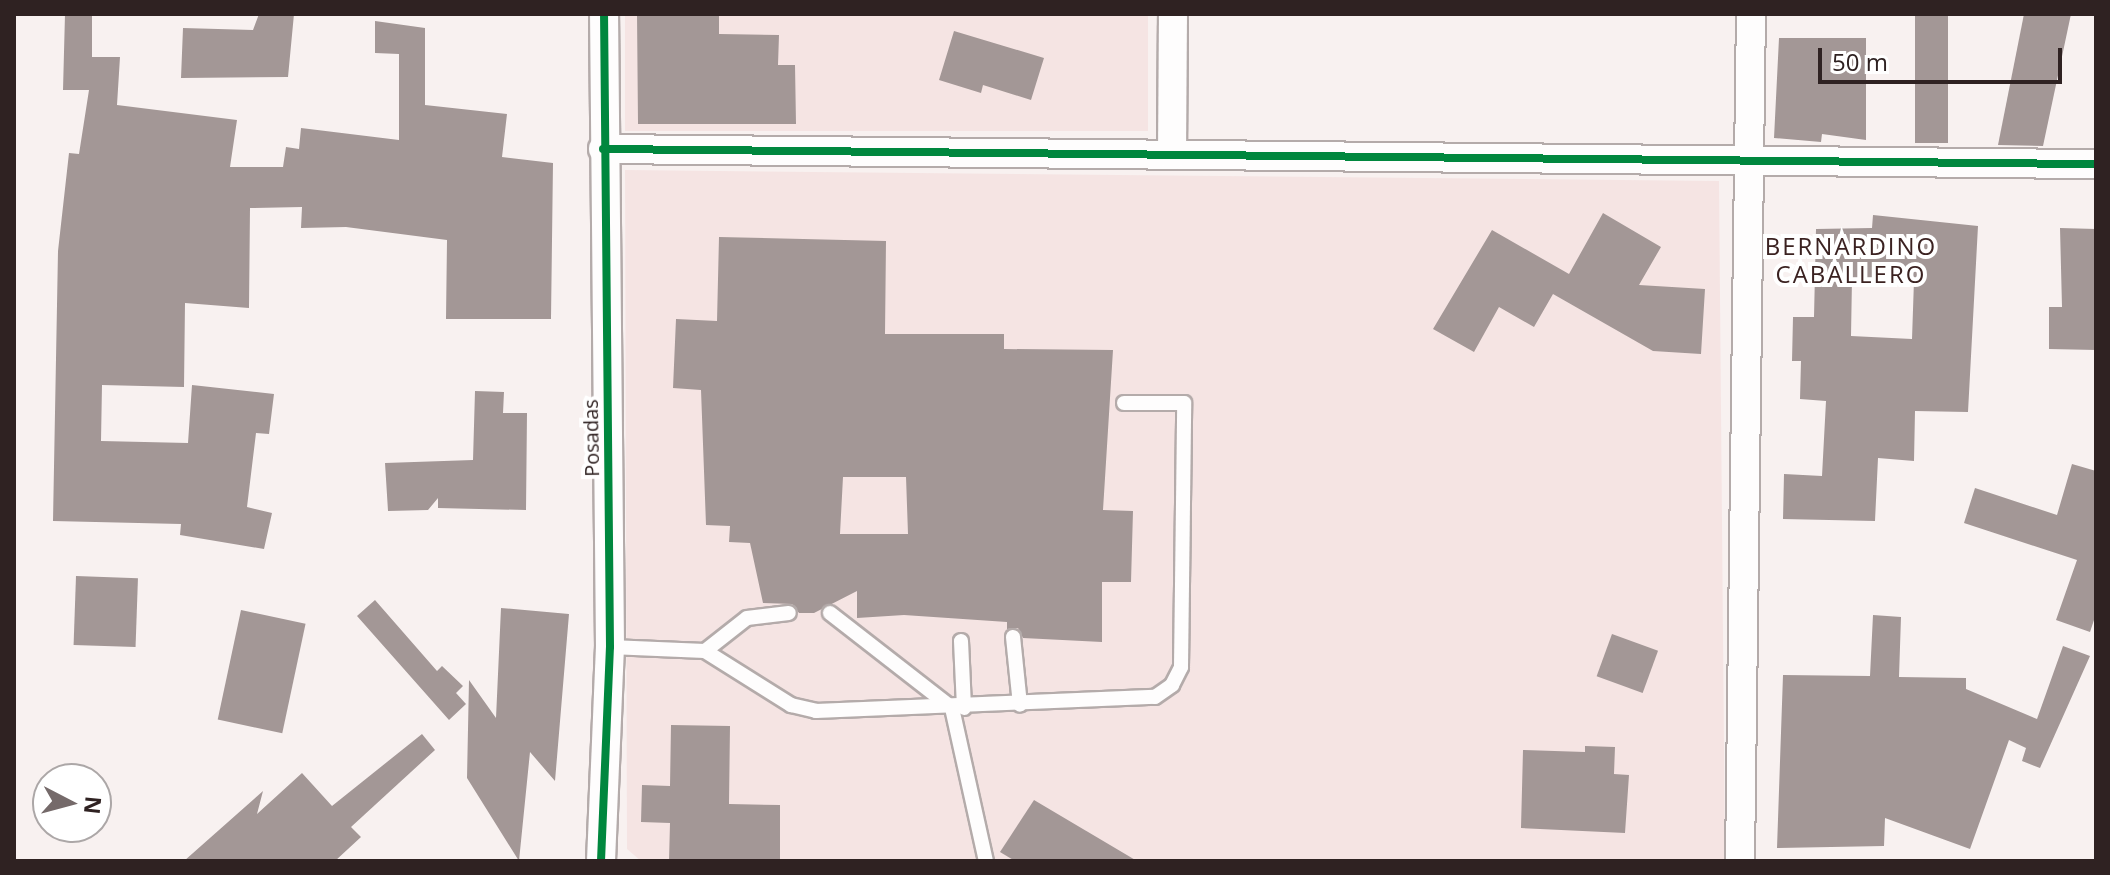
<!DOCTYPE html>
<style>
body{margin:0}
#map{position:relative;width:2110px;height:875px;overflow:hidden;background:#f8f1f0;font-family:"Open Sans",sans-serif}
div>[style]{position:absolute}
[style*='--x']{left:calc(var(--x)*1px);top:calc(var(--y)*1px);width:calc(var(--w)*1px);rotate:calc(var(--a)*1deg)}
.built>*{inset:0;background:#f5e4e3;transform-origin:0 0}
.building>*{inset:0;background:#a39796;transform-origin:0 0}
.roads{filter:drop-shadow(2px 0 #b4abaa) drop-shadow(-2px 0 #b4abaa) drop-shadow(0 2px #b4abaa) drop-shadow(0 -2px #b4abaa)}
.service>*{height:14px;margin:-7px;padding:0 7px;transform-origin:7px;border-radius:7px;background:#fefdfd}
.minor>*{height:28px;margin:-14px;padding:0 14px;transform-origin:14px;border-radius:14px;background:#fefdfd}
.cycleway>*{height:8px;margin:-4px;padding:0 4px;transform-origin:4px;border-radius:4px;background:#00873e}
span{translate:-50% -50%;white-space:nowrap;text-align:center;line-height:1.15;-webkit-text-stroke:8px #fff;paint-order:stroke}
.street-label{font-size:20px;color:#2f2222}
.quarter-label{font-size:24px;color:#3b2221;letter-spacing:2px}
.frame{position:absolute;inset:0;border:16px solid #2f2222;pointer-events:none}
.north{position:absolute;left:32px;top:763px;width:80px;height:80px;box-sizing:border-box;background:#fff;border:2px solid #aca7a7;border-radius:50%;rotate:96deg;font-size:22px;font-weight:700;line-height:32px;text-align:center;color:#2f2222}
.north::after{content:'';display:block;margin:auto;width:28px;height:36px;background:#756a6a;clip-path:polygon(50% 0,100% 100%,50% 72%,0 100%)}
.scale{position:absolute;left:1818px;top:48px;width:244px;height:36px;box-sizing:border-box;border:4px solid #2f2222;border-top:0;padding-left:10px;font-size:24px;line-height:28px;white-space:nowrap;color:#2f2222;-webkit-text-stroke:6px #fff;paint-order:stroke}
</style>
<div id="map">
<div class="built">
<div style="left:625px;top:14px;width:523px;height:117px"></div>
<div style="clip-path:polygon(625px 170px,1719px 181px,1725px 861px,641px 861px,627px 849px)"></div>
</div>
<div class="building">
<div style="clip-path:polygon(65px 14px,92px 14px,92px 57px,120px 57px,117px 105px,237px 120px,230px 167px,283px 167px,286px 147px,299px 149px,301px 128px,399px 140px,399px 54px,375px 53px,375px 21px,425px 28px,425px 105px,507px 114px,502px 157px,553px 163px,551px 319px,446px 319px,447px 240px,346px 227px,301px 228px,302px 207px,250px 208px,249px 308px,185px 303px,184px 387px,102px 385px,101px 441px,188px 443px,192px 385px,274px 394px,269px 434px,256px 433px,247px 507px,272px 513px,264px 549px,180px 535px,181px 524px,53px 521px,58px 251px,69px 153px,79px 154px,89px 90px,63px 90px)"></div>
<div style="clip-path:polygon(259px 14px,294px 14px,288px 77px,181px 78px,183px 28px,253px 30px)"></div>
<div style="clip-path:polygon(637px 14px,719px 14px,719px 34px,779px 35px,778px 65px,795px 65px,796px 124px,638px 124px)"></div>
<div style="left:1915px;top:14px;width:33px;height:129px"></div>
<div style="clip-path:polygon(2024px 14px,2071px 14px,2043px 146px,1998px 145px)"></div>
<div style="clip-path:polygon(954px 31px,1044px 58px,1031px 100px,983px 85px,981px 93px,939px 80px)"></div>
<div style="clip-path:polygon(1779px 38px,1866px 38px,1866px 140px,1822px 134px,1821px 142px,1774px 138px)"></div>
<div style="clip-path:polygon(1603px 213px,1661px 247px,1639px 285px,1705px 289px,1701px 354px,1653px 351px,1553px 294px,1534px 327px,1499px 307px,1474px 352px,1433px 329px,1492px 230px,1569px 274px)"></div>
<div style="clip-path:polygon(evenodd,1873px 215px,1978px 226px,1968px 412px,1915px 411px,1914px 461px,1878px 458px,1875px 521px,1783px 519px,1784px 474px,1822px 476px,1826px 401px,1800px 399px,1801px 361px,1792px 361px,1793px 317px,1814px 317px,1816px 229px,1872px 228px,1873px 215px,1852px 279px,1914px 280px,1912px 339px,1851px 336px,1852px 279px)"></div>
<div style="clip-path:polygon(2060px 228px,2096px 229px,2096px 350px,2049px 349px,2049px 307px,2062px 307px)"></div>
<div style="clip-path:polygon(evenodd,719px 237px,886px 241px,885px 334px,1004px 334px,1004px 349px,1113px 350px,1103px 510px,1133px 511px,1131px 582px,1102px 582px,1102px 642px,1023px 638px,1018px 628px,1007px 629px,1007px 622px,904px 615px,857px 618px,857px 591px,814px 613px,799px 613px,792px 604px,763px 603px,750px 543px,729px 542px,730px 526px,706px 525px,701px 390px,673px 388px,676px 319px,717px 321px,719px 237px,843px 477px,906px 477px,908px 534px,840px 534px,843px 477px)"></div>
<div style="clip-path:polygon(475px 391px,504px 392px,503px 413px,527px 413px,526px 510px,438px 508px,438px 498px,428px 510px,388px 511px,385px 463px,473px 460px)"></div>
<div style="clip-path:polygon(2072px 464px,2096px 471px,2096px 614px,2090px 632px,2056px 620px,2077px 560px,1964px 523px,1975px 488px,2057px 515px)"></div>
<div style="left:76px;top:576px;width:62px;height:69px;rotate:2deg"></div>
<div style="clip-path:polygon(375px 600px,437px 671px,442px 666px,463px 686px,456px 693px,466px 704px,449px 720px,357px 616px)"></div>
<div style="clip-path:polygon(501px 608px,569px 614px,555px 781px,530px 752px,519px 861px,467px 778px,469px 680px,496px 718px)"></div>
<div style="left:241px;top:610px;width:66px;height:112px;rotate:12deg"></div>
<div style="clip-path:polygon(1873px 615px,1901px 617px,1899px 677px,1966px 678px,1966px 689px,2037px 719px,2063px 646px,2090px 656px,2040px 768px,2022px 761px,2026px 748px,2009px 740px,1970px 849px,1885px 818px,1884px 846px,1777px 848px,1783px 675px,1870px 676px)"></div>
<div style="left:1612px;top:634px;width:49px;height:45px;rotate:20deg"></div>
<div style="clip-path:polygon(671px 725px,730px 726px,729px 804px,780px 805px,780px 861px,669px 861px,670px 823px,641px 822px,642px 785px,670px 786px)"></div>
<div style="clip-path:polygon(422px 734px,435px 750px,351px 827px,361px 837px,335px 861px,184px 861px,263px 791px,257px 814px,302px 773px,332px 806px)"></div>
<div style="clip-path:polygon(1585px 746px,1615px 747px,1614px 774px,1629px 775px,1625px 833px,1521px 828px,1523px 750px,1585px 752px)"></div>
<div style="clip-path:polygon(1034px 800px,1137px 861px,1015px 861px,1000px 852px)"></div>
</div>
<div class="roads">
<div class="service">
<div style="--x:830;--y:613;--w:155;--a:37.9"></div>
<div style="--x:952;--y:708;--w:157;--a:77.5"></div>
<div style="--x:1013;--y:637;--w:68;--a:84.1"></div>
<div style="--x:961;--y:641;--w:67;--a:87.4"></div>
<div style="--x:610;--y:647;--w:95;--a:2.4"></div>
<div style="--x:705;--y:651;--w:102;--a:32.1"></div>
<div style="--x:791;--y:705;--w:26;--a:13"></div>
<div style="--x:816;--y:711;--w:339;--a:-2.4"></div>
<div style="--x:1155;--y:697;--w:21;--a:-35"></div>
<div style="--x:1172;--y:685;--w:20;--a:-63"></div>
<div style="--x:1181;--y:667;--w:264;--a:-89.3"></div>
<div style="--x:1184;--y:403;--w:60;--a:180"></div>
<div style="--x:705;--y:651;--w:53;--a:-38.2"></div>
<div style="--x:747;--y:618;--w:42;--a:-6.8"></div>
</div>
<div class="minor">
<div style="--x:603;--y:149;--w:1493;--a:0.58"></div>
<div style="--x:1172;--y:155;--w:141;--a:-89.6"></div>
<div style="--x:601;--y:861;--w:214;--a:-87.6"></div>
<div style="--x:610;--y:647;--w:633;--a:-90.54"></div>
<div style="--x:1740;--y:861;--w:847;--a:-89.26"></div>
</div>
</div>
<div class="cycleway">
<div style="--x:603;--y:149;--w:1493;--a:0.58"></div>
<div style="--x:601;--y:861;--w:214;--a:-87.6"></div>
<div style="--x:610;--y:647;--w:633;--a:-90.54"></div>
</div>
<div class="street-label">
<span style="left:591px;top:438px;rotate:-91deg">Posadas</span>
</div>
<div class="quarter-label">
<span style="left:1851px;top:260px">BERNARDINO<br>CABALLERO</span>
</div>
<div class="frame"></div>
<div class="north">N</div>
<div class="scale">50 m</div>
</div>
